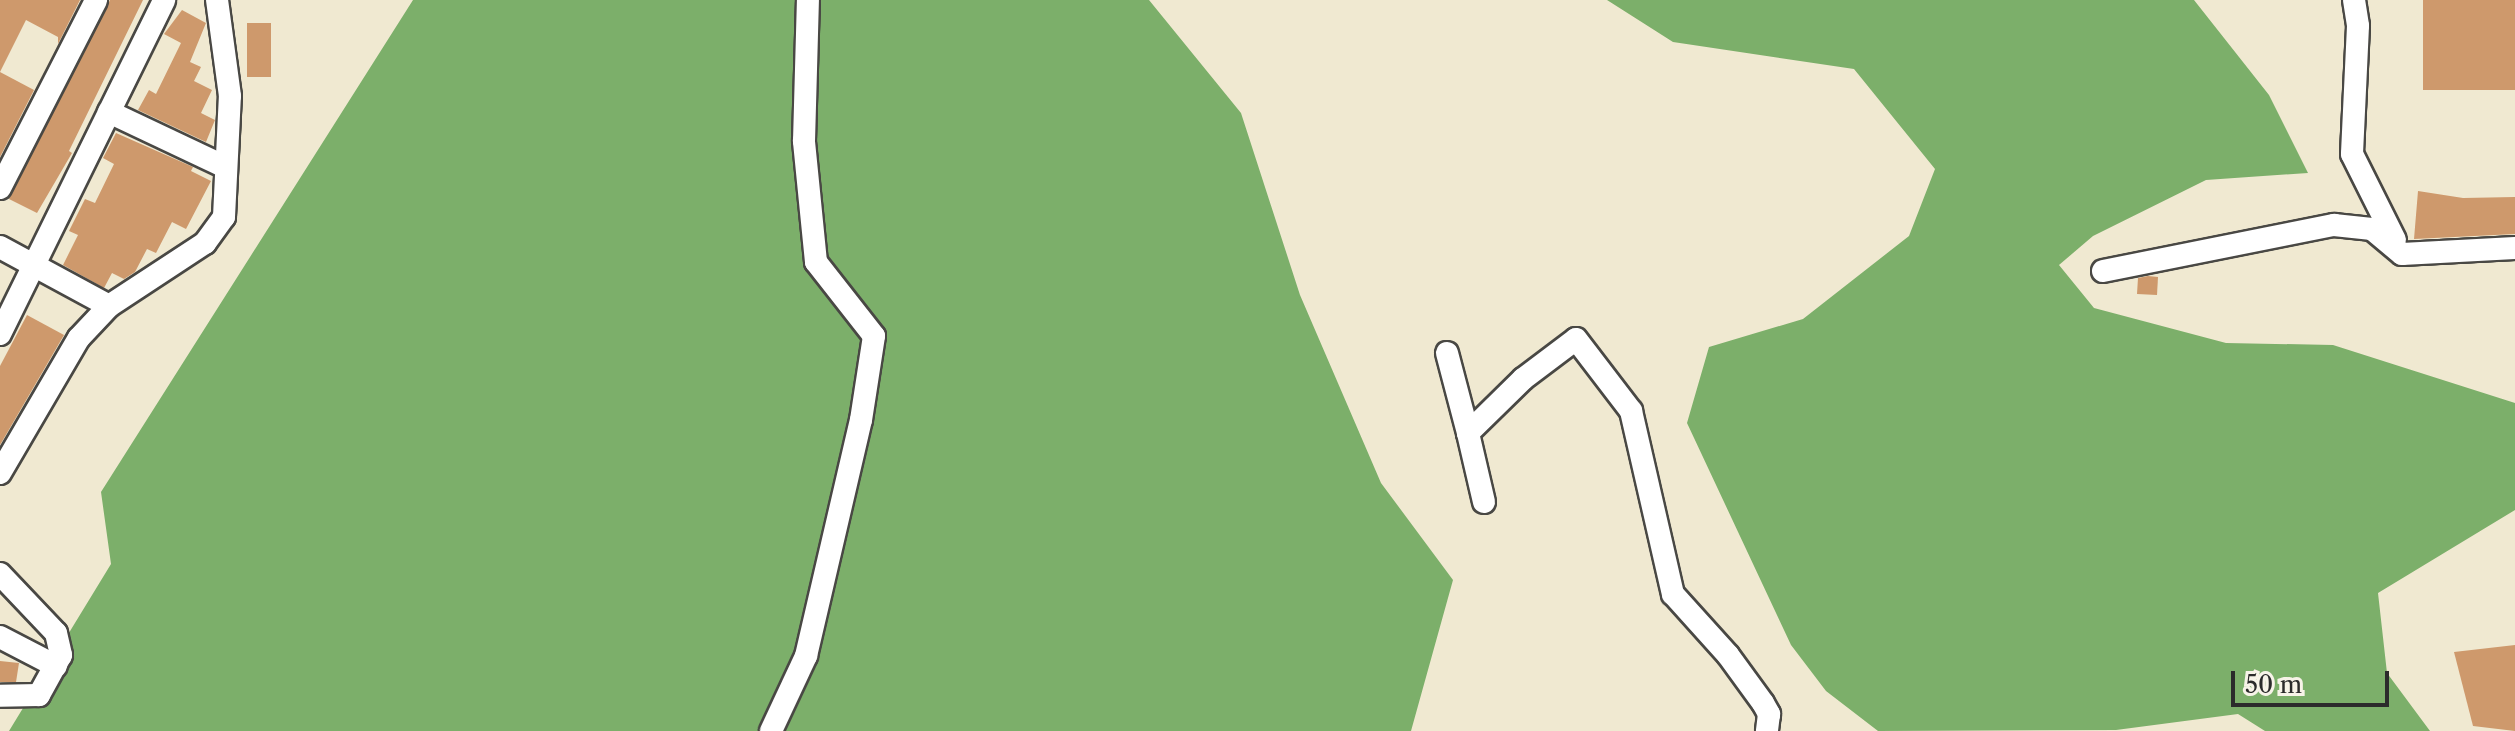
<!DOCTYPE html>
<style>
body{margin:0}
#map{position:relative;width:2515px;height:731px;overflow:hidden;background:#f0e9d1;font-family:"Libre Caslon Text",serif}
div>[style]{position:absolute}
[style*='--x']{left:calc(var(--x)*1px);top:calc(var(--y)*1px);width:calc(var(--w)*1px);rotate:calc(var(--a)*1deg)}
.forest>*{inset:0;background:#7caf6a}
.building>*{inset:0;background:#ce996c;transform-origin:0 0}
.roads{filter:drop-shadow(2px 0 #494844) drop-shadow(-2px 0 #494844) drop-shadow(0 2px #494844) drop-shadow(0 -2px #494844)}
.minor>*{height:22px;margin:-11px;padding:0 11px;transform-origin:11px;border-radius:11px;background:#fff}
span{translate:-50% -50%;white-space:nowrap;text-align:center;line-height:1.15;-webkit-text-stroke:7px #f7f3e8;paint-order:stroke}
.scale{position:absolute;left:2231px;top:671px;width:158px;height:36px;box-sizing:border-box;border:4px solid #2b2b2b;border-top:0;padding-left:10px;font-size:24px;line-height:28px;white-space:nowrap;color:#2b2b2b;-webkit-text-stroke:6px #f7f3e8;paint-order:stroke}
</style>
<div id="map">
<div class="forest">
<div style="clip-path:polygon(413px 0,1149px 0,1241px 113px,1300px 295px,1381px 483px,1453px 580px,1411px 731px,9px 731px,111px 564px,101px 492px)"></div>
<div style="clip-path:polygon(1607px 0,2194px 0,2269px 95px,2308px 173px,2206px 180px,2093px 236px,2059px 265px,2094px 308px,2226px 343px,2333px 345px,2515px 403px,2515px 510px,2378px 593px,2387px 673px,2430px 731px,2265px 731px,2238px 714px,2116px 730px,1878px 731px,1826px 691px,1791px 645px,1687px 423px,1709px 347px,1803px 319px,1909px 236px,1935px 169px,1854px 69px,1673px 42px)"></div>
</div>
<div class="building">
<div style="clip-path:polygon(0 0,80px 0,58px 44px,58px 37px,26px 20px,0 72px)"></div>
<div style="clip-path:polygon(110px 0,143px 0,69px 151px,72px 153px,37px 213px,9px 199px)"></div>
<div style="left:2423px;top:0;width:92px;height:90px"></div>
<div style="clip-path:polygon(182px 10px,206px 23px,190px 62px,201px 67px,194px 81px,212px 90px,201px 113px,215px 120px,206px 142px,138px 110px,149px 90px,156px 94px,181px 43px,164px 34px)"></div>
<div style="left:247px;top:23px;width:24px;height:54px"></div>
<div style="clip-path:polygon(0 72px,34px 90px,0 157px)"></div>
<div style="clip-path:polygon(116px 133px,193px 167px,191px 171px,211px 181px,186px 229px,172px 222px,156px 253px,147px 249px,135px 272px,124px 279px,112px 273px,104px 288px,63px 265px,78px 235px,69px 231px,85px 199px,95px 203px,114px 164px,103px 158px)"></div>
<div style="clip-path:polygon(2418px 191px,2463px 198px,2515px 197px,2515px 234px,2414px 239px)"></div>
<div style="clip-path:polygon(2148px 276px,2158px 277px,2157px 295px,2137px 294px,2138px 278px)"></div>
<div style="clip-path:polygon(27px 315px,64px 335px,0 445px,0 366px)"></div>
<div style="clip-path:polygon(2515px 645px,2515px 731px,2473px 726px,2454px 652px)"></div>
<div style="clip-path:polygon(0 661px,19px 663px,16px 682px,0 682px)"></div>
</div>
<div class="roads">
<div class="minor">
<div style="--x:2354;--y:0;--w:26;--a:81"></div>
<div style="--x:2358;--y:26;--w:128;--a:92.7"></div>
<div style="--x:2352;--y:154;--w:96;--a:63.4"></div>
<div style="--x:109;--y:112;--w:126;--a:25.3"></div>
<div style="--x:0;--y:188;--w:211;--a:-62.9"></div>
<div style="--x:0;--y:247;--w:124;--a:28.4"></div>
<div style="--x:2103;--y:271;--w:236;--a:-11.3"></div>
<div style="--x:2334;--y:225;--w:38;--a:6"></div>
<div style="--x:2372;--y:229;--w:39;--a:40"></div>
<div style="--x:2402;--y:254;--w:113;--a:-3"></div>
<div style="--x:0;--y:334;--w:372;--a:-63.8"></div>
<div style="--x:1447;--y:353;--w:83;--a:75.3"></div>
<div style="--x:0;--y:473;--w:156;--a:-59.7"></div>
<div style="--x:79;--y:338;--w:44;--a:-46.8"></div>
<div style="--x:109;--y:306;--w:115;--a:-33.3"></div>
<div style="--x:205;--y:243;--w:32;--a:-54"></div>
<div style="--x:224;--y:217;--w:121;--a:-87.2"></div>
<div style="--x:230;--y:96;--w:97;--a:-97.7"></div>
<div style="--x:1484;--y:502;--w:71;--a:-103.1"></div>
<div style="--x:1468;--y:433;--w:77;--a:-44.5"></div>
<div style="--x:1523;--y:379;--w:66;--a:-37"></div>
<div style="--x:1576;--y:339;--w:91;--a:52.6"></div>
<div style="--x:1631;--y:411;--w:188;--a:77.1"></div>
<div style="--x:1673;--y:594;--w:82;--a:48"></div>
<div style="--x:1728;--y:655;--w:59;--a:53.9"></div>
<div style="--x:1763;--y:703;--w:13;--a:61"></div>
<div style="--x:1769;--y:714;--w:17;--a:97"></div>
<div style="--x:0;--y:574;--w:81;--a:46.5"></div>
<div style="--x:56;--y:633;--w:23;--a:77"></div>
<div style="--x:61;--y:655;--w:46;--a:118.8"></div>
<div style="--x:39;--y:695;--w:39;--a:179"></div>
<div style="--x:0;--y:637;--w:63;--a:27.4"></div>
<div style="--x:771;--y:731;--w:83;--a:-65"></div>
<div style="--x:806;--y:656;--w:242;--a:-76.9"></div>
<div style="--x:861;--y:420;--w:85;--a:-81.2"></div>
<div style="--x:874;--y:336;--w:94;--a:-128.1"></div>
<div style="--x:816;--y:262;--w:122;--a:-95.7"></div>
<div style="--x:804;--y:141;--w:141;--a:-88.4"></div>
</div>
</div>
<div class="scale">50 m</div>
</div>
